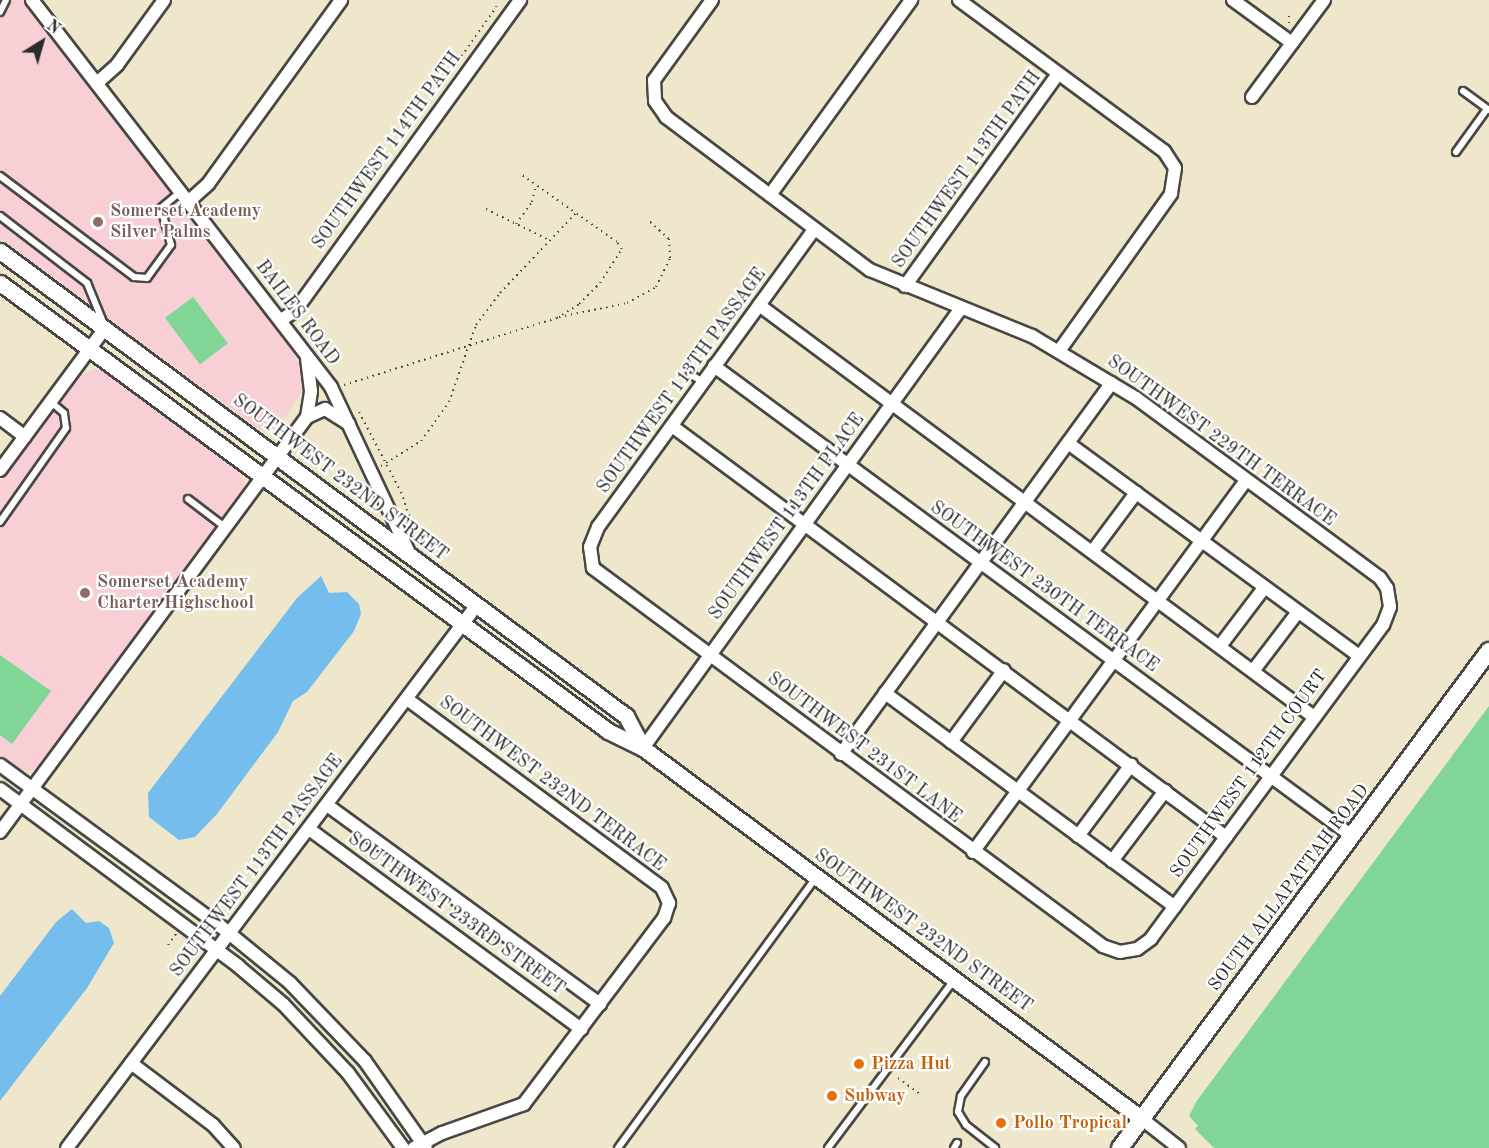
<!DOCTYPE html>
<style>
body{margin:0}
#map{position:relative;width:1489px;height:1148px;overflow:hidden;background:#eee7cb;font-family:"Old Standard TT",serif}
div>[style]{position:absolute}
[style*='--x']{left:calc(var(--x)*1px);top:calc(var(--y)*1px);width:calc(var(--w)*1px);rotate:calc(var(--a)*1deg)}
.built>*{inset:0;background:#f7cfd4}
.green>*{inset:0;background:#81d597;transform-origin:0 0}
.water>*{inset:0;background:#74bdec}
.path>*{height:2px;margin-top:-1px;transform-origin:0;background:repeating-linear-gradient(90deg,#484743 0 1.5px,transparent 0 6px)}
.roads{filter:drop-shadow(2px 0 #484743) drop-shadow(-2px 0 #484743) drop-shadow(0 2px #484743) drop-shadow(0 -2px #484743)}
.service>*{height:6px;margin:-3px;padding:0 3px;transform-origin:3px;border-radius:3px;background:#fff}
.minor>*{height:12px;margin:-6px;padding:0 6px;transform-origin:6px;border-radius:6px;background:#fff}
.tertiary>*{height:15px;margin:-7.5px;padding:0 7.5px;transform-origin:7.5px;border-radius:7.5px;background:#fff}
.secondary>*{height:16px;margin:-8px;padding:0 8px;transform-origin:8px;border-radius:8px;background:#fff}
.dots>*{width:16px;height:16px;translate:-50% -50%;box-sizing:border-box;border:3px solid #fff;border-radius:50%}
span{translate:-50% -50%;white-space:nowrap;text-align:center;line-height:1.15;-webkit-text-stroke:4.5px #fff;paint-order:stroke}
.street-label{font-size:18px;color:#2b2b2b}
.education-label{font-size:18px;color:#785e54;font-weight:700}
.left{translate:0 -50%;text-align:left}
.food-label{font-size:18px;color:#c56008;font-weight:700}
.north{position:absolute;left:12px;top:12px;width:60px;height:60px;-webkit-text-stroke:4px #fff;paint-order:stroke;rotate:37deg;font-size:16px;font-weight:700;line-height:24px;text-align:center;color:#2b2b2b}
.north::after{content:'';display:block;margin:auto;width:21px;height:27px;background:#2b2b2b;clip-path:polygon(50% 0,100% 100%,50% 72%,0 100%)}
</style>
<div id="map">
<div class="built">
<div style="clip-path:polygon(0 0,24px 0,293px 352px,302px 371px,302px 392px,278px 428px,264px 431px,253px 425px,0 238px)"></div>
<div style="clip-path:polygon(96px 369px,107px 371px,236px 467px,245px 483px,238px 501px,42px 765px,37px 770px,23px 771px,0 756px,0 482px,78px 377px)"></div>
</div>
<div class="green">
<div style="left:193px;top:297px;width:58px;height:35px;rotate:53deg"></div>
<div style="clip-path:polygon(0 655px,51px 691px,12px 744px,0 735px)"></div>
<div style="clip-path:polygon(1489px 706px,1489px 1148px,1214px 1148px,1195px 1129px,1198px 1126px,1189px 1116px,1196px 1102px)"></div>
</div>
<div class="water">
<div style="clip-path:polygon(321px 576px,329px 593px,347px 592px,359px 604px,361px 614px,354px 631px,307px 692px,293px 701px,278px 732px,217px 814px,195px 837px,179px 840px,149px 817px,148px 793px,297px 598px)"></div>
<div style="clip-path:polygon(72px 909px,86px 923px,99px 921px,109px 928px,114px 943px,87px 988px,0 1101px,0 996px,56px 922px)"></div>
</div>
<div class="path">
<div style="--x:1289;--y:23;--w:8;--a:-90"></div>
<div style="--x:458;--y:61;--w:67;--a:-54.7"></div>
<div style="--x:486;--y:209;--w:70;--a:26.2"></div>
<div style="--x:516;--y:224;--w:27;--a:-54"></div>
<div style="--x:532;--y:202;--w:17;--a:-77"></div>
<div style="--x:559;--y:317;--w:69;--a:-11.6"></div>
<div style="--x:627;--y:303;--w:33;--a:-29"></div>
<div style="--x:656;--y:287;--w:32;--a:-64"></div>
<div style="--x:670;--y:258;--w:19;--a:-93"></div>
<div style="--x:669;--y:239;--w:30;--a:-138"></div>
<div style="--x:685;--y:358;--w:9;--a:41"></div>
<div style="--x:344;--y:385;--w:223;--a:-17.5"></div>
<div style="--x:557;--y:318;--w:26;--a:-32"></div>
<div style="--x:579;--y:304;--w:30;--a:-45"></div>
<div style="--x:600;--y:283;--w:40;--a:-57.1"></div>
<div style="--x:622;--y:249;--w:9;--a:-126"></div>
<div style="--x:617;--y:242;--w:116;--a:-144.8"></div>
<div style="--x:359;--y:412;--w:90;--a:62.3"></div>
<div style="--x:401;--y:492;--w:39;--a:71"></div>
<div style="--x:381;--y:466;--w:47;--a:-32"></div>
<div style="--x:421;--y:441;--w:48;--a:-54.3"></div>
<div style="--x:449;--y:402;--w:82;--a:-70.7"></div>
<div style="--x:476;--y:325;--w:40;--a:-53"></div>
<div style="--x:500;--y:293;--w:110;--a:-46.5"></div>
<div style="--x:414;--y:529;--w:35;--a:50"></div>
<div style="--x:168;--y:945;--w:14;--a:-54"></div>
<div style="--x:898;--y:1078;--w:27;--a:36"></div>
</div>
<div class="roads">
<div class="service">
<div style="--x:0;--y:12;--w:13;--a:-63"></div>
<div style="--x:1463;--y:91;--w:32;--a:36"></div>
<div style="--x:1456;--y:152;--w:53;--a:-54.2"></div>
<div style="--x:0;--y:176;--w:168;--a:37"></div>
<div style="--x:134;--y:277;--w:13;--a:4"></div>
<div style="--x:147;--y:278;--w:41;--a:-54"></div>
<div style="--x:171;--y:245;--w:38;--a:-105"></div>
<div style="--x:161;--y:208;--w:25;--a:-40"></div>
<div style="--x:0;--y:216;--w:110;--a:37.6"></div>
<div style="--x:87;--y:283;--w:42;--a:67.7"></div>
<div style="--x:690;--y:374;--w:15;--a:32"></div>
<div style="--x:188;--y:499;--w:48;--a:37.3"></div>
<div style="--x:0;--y:522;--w:115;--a:-54.9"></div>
<div style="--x:66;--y:428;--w:15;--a:-98"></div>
<div style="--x:64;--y:413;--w:17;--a:-140"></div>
<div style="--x:985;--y:1062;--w:42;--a:125.2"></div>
<div style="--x:961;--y:1096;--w:16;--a:101"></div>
<div style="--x:958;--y:1112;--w:15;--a:58"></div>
<div style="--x:966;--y:1125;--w:37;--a:38"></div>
<div style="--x:618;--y:1148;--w:336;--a:-53.8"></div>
<div style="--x:828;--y:1148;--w:210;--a:-53.1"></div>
<div style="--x:954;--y:1148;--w:6;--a:-59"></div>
</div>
<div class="minor">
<div style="--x:32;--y:0;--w:489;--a:52.3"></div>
<div style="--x:331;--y:387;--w:186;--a:64.8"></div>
<div style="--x:712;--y:0;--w:99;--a:125.9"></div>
<div style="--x:654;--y:80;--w:21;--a:87"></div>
<div style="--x:655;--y:101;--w:19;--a:55"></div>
<div style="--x:666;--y:117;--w:255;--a:36.9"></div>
<div style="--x:870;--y:270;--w:175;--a:22.2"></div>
<div style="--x:1032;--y:336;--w:121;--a:30.8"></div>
<div style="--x:1136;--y:398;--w:303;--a:36.4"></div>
<div style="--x:1380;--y:578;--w:12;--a:55"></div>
<div style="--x:1387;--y:588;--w:19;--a:81"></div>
<div style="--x:1390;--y:607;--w:19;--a:111"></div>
<div style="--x:1383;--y:625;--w:390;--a:126.5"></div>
<div style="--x:1151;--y:939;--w:17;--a:144"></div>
<div style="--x:1137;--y:949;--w:17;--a:170"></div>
<div style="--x:1120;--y:952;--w:18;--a:-161"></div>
<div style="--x:1103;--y:946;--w:635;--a:-143.46"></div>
<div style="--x:593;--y:568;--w:21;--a:-98"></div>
<div style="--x:590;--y:547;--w:22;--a:-68"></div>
<div style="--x:598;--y:527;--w:367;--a:-54"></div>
<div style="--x:959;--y:0;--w:255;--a:36.4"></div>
<div style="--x:1164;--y:151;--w:20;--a:57"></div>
<div style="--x:1175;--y:168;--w:26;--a:99"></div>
<div style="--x:1171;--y:194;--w:193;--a:125.5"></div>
<div style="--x:1233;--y:0;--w:73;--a:36.1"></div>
<div style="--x:97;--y:83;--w:27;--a:-42"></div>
<div style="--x:117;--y:65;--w:80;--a:-54.1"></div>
<div style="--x:1252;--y:97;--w:121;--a:-53.4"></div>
<div style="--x:770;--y:195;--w:241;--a:-54.1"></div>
<div style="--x:188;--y:202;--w:27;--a:-42"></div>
<div style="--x:208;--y:184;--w:227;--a:-54.1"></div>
<div style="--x:905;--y:286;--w:261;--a:-54.2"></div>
<div style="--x:759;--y:305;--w:691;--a:36.59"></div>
<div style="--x:281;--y:320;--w:17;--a:-33"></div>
<div style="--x:295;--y:311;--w:384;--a:-54.1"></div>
<div style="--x:714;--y:366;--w:792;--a:36.38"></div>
<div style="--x:307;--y:417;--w:20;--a:-24"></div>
<div style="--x:325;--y:409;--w:28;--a:32"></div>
<div style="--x:0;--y:418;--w:31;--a:37"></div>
<div style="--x:672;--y:426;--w:690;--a:36.57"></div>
<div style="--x:1068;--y:443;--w:361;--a:36.2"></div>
<div style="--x:0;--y:470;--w:177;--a:-53.5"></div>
<div style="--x:1092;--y:552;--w:74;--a:-53.3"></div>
<div style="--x:1220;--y:646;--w:73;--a:-52.8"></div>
<div style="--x:1253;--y:671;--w:74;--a:-52.7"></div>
<div style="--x:885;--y:693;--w:360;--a:36.4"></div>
<div style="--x:407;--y:699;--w:317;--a:36.5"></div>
<div style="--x:662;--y:888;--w:17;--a:65"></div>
<div style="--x:669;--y:903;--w:16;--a:108"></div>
<div style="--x:664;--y:918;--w:233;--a:127"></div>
<div style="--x:524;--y:1104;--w:87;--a:160.5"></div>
<div style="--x:442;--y:1133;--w:32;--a:152"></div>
<div style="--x:951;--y:742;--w:89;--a:-53.6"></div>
<div style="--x:643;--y:748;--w:543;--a:-54.14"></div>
<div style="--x:841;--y:754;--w:459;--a:-53.9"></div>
<div style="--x:0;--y:765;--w:271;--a:36.2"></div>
<div style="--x:219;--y:925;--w:92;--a:39.2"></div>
<div style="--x:290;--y:983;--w:108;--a:46.1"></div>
<div style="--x:365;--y:1061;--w:106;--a:55"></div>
<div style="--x:0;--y:789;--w:297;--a:36.6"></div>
<div style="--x:238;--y:966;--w:59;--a:40.2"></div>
<div style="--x:283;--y:1004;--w:95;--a:46.7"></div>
<div style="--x:348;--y:1073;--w:93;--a:53.7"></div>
<div style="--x:327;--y:805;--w:338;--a:36.1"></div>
<div style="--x:309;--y:829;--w:338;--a:36.3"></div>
<div style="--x:0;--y:832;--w:516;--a:-53.51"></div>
<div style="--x:307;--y:417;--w:26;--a:-81"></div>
<div style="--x:311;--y:391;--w:32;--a:-97"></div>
<div style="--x:1078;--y:836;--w:89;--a:-53.3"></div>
<div style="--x:973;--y:852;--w:461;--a:-53.7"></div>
<div style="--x:1112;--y:861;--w:88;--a:-52.9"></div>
<div style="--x:131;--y:1063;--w:103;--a:37.1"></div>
<div style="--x:213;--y:1125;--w:31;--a:48"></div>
<div style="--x:1142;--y:1119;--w:47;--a:38.1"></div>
<div style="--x:67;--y:1148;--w:679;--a:-52.96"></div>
</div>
<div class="tertiary">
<div style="--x:0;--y:251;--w:780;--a:36.61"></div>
<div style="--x:626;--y:716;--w:36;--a:62"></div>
<div style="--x:0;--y:283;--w:755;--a:36.38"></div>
<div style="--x:608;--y:731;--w:39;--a:26"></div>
<div style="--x:643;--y:748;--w:622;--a:36.63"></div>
</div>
<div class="secondary">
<div style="--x:1120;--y:1148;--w:619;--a:-53.41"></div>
</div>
</div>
<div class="dots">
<div style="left:98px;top:222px;background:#8d6e63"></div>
<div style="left:85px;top:593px;background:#8d6e63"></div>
<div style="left:859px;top:1064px;background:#e8710a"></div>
<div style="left:832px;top:1096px;background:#e8710a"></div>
<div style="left:1001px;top:1123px;background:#e8710a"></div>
</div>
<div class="street-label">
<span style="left:387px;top:151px;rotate:-54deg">SOUTHWEST 114TH PATH</span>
<span style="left:967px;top:170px;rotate:-54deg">SOUTHWEST 113TH PATH</span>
<span style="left:297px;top:313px;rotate:53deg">BAILES ROAD</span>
<span style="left:682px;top:381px;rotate:-54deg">SOUTHWEST 113TH PASSAGE</span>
<span style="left:1221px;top:441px;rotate:36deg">SOUTHWEST 229TH TERRACE</span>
<span style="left:340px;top:478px;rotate:37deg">SOUTHWEST 232ND STREET</span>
<span style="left:787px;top:517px;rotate:-54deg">SOUTHWEST 113TH PLACE</span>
<span style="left:1044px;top:587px;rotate:36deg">SOUTHWEST 230TH TERRACE</span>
<span style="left:864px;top:748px;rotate:37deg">SOUTHWEST 231ST LANE</span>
<span style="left:1249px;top:774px;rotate:-54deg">SOUTHWEST 112TH COURT</span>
<span style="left:552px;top:784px;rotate:37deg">SOUTHWEST 232ND TERRACE</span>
<span style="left:257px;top:866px;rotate:-53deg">SOUTHWEST 113TH PASSAGE</span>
<span style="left:1289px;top:888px;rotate:-53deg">SOUTH ALLAPATTAH ROAD</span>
<span style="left:456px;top:914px;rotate:36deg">SOUTHWEST 233RD STREET</span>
<span style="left:923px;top:931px;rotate:36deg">SOUTHWEST 232ND STREET</span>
</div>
<div class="education-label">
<span class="left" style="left:110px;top:222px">Somerset Academy<br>Silver Palms</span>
<span class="left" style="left:97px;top:593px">Somerset Academy<br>Charter Highschool</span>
</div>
<div class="food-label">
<span class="left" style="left:871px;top:1064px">Pizza Hut</span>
<span class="left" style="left:844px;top:1096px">Subway</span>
<span class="left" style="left:1013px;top:1123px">Pollo Tropical</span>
</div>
<div class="north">N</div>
</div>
